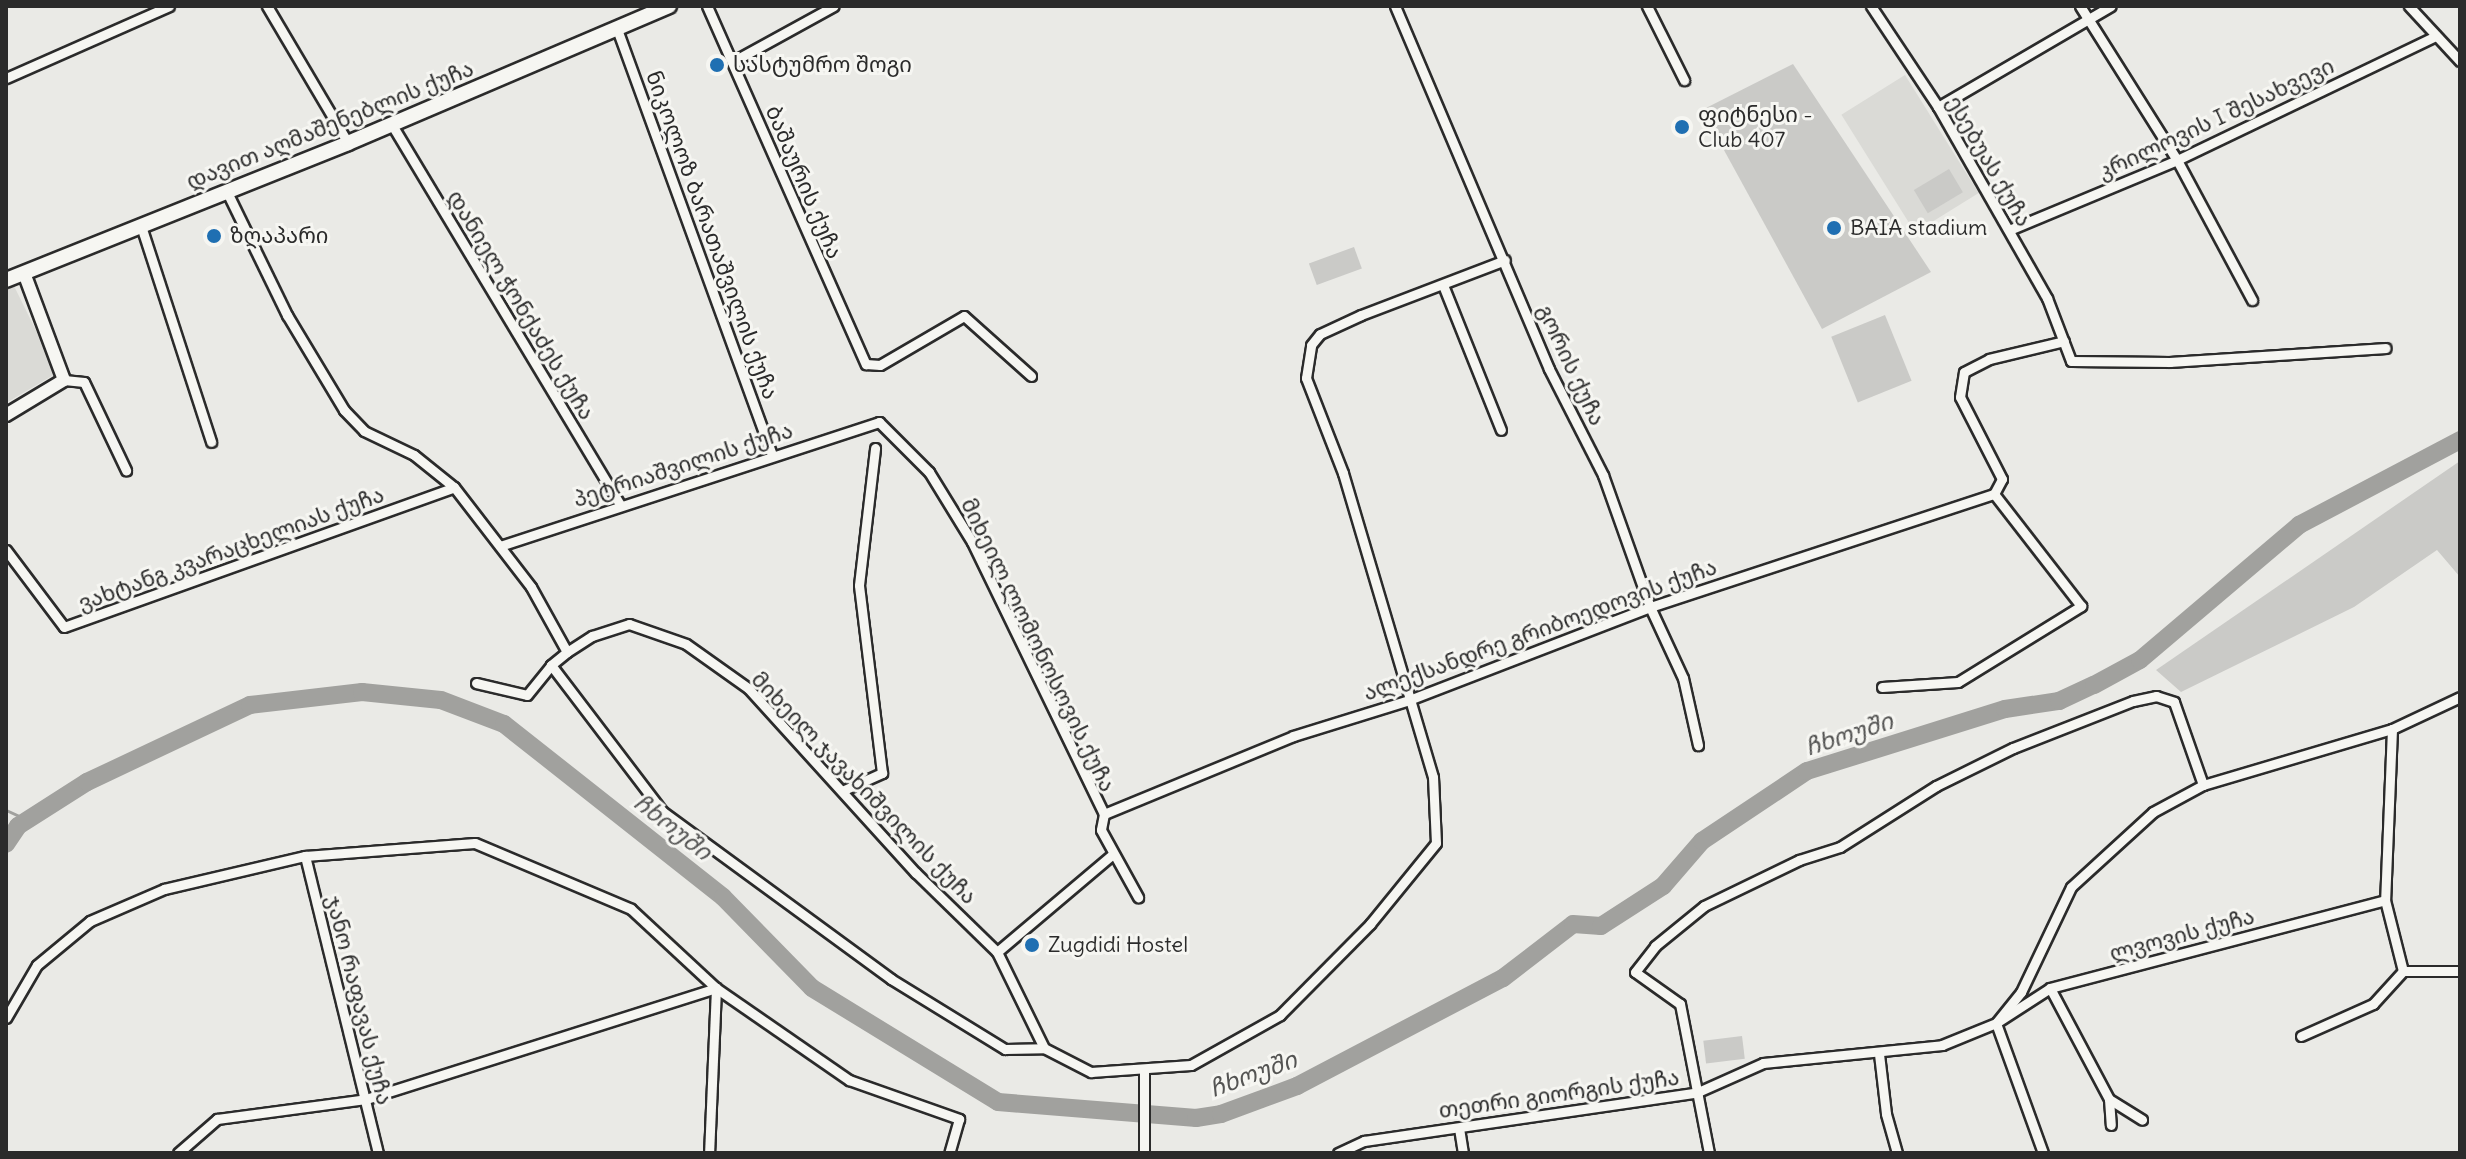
<!DOCTYPE html>
<meta charset="utf-8">
<style>
body{margin:0}
#map{position:relative;width:2466px;height:1159px;overflow:hidden;background:#eaeae6;font-family:Delius,"Noto Sans Georgian",sans-serif}
div>[style]{position:absolute}
[style*='--x']{left:calc(var(--x)*1px);top:calc(var(--y)*1px);width:calc(var(--w)*1px);rotate:calc(var(--a)*1deg)}
.built>*{inset:0;background:#dadad6;transform-origin:0 0}
.green>*{inset:0;background:#cacac7;transform-origin:0 0}
.stream>*{height:3px;margin:-1.5px;padding:0 1.5px;transform-origin:1.5px;border-radius:1.5px;background:#a1a19e}
.river>*{height:18px;margin:-9px;padding:0 9px;transform-origin:9px;border-radius:9px;background:#a1a19e}
.roads{filter:drop-shadow(2px 0 #2b2b2b) drop-shadow(-2px 0 #2b2b2b) drop-shadow(0 2px #2b2b2b) drop-shadow(0 -2px #2b2b2b)}
.minor>*{height:9px;margin:-4.5px;padding:0 4.5px;transform-origin:4.5px;border-radius:4.5px;background:#f6f6f2}
.secondary>*{height:12px;margin:-6px;padding:0 6px;transform-origin:6px;border-radius:6px;background:#f6f6f2}
.trunk>*{height:14px;margin:-7px;padding:0 7px;transform-origin:7px;border-radius:7px;background:#f6f6f2}
.dots>*{width:22px;height:22px;translate:-50% -50%;box-sizing:border-box;border:4px solid #f6f6f2;border-radius:50%}
span{translate:-50% -50%;white-space:nowrap;text-align:center;line-height:1.15;-webkit-text-stroke:6px #f6f6f2;paint-order:stroke}
.poi-label{font-size:22px;color:#2b2b2b}
.left{translate:0 -50%;text-align:left}
.street-label{font-size:22px;color:#2b2b2b}
.water-label{font-size:24px;color:#545453;font-style:italic}
.frame{position:absolute;inset:0;border:8px solid #2b2b2b;pointer-events:none}
</style>
<div id="map">
<div class="built">
<div style="left:1905px;top:75px;width:139px;height:75px;rotate:58deg"></div>
<div style="clip-path:polygon(14px 286px,57px 373px,6px 403px,6px 290px)"></div>
</div>
<div class="green">
<div style="clip-path:polygon(1793px 64px,1931px 272px,1822px 329px,1702px 110px)"></div>
<div style="left:1949px;top:169px;width:27px;height:41px;rotate:59deg"></div>
<div style="left:1354px;top:247px;width:23px;height:48px;rotate:70deg"></div>
<div style="left:1885px;top:315px;width:71px;height:58px;rotate:68deg"></div>
<div style="clip-path:polygon(2460px 461px,2460px 577px,2437px 550px,2354px 607px,2181px 692px,2156px 670px)"></div>
<div style="left:1742px;top:1036px;width:23px;height:39px;rotate:83deg"></div>
</div>
<div class="stream">
<div style="--x:6;--y:810;--w:23;--a:25"></div>
</div>
<div class="river">
<div style="--x:6;--y:844;--w:22;--a:-56"></div>
<div style="--x:18;--y:826;--w:82;--a:-32.5"></div>
<div style="--x:87;--y:782;--w:180;--a:-25.3"></div>
<div style="--x:250;--y:705;--w:113;--a:-6.6"></div>
<div style="--x:362;--y:692;--w:79;--a:5.8"></div>
<div style="--x:441;--y:700;--w:67;--a:20.9"></div>
<div style="--x:504;--y:724;--w:279;--a:38.3"></div>
<div style="--x:723;--y:897;--w:127;--a:45.6"></div>
<div style="--x:812;--y:988;--w:218;--a:31.5"></div>
<div style="--x:998;--y:1102;--w:199;--a:4.6"></div>
<div style="--x:1196;--y:1118;--w:25;--a:-9"></div>
<div style="--x:1221;--y:1114;--w:81;--a:-20.2"></div>
<div style="--x:1297;--y:1086;--w:233;--a:-27.7"></div>
<div style="--x:1503;--y:978;--w:88;--a:-37.6"></div>
<div style="--x:1573;--y:924;--w:28;--a:4"></div>
<div style="--x:1601;--y:926;--w:74;--a:-32.8"></div>
<div style="--x:1663;--y:886;--w:60;--a:-49.1"></div>
<div style="--x:1702;--y:841;--w:126;--a:-33.7"></div>
<div style="--x:1807;--y:771;--w:207;--a:-17.4"></div>
<div style="--x:2005;--y:709;--w:55;--a:-8.4"></div>
<div style="--x:2059;--y:701;--w:38;--a:-25"></div>
<div style="--x:2094;--y:685;--w:52;--a:-28.5"></div>
<div style="--x:2140;--y:660;--w:209;--a:-40.3"></div>
<div style="--x:2299;--y:525;--w:182;--a:-27.8"></div>
</div>
<div class="roads">
<div class="minor">
<div style="--x:267;--y:6;--w:159;--a:59.4"></div>
<div style="--x:707;--y:6;--w:392;--a:66.1"></div>
<div style="--x:866;--y:364;--w:14;--a:4"></div>
<div style="--x:880;--y:365;--w:97;--a:-30.3"></div>
<div style="--x:964;--y:316;--w:90;--a:41.8"></div>
<div style="--x:1395;--y:6;--w:394;--a:67"></div>
<div style="--x:1549;--y:369;--w:119;--a:63"></div>
<div style="--x:1603;--y:475;--w:140;--a:70.4"></div>
<div style="--x:1650;--y:607;--w:78;--a:65.1"></div>
<div style="--x:1683;--y:678;--w:69;--a:77.4"></div>
<div style="--x:1647;--y:6;--w:83;--a:63.4"></div>
<div style="--x:1871;--y:6;--w:121;--a:56.4"></div>
<div style="--x:1938;--y:107;--w:220;--a:60.3"></div>
<div style="--x:2047;--y:298;--w:67;--a:69.1"></div>
<div style="--x:2071;--y:361;--w:99;--a:0.6"></div>
<div style="--x:2170;--y:362;--w:216;--a:-3.7"></div>
<div style="--x:2080;--y:6;--w:182;--a:57.8"></div>
<div style="--x:2177;--y:160;--w:159;--a:61.8"></div>
<div style="--x:2409;--y:6;--w:75;--a:47.2"></div>
<div style="--x:617;--y:29;--w:452;--a:70"></div>
<div style="--x:732;--y:62;--w:116;--a:-28.8"></div>
<div style="--x:6;--y:78;--w:178;--a:-23.8"></div>
<div style="--x:1938;--y:107;--w:200;--a:-30.3"></div>
<div style="--x:392;--y:125;--w:442;--a:59"></div>
<div style="--x:227;--y:192;--w:137;--a:64"></div>
<div style="--x:287;--y:315;--w:111;--a:59"></div>
<div style="--x:344;--y:410;--w:29;--a:46"></div>
<div style="--x:364;--y:431;--w:55;--a:25.6"></div>
<div style="--x:414;--y:455;--w:51;--a:38.7"></div>
<div style="--x:454;--y:487;--w:126;--a:52.4"></div>
<div style="--x:531;--y:587;--w:74;--a:61"></div>
<div style="--x:567;--y:652;--w:30;--a:-33"></div>
<div style="--x:592;--y:636;--w:39;--a:-18"></div>
<div style="--x:629;--y:624;--w:60;--a:19.3"></div>
<div style="--x:686;--y:644;--w:76;--a:35.4"></div>
<div style="--x:748;--y:688;--w:250;--a:47.8"></div>
<div style="--x:916;--y:873;--w:113;--a:44.3"></div>
<div style="--x:997;--y:952;--w:107;--a:63.9"></div>
<div style="--x:141;--y:226;--w:227;--a:72"></div>
<div style="--x:2009;--y:230;--w:182;--a:-22.6"></div>
<div style="--x:2177;--y:160;--w:287;--a:-25.6"></div>
<div style="--x:1443;--y:285;--w:156;--a:68.2"></div>
<div style="--x:64;--y:380;--w:20;--a:6"></div>
<div style="--x:84;--y:382;--w:98;--a:64.5"></div>
<div style="--x:1994;--y:494;--w:17;--a:-62"></div>
<div style="--x:2002;--y:479;--w:92;--a:-117.1"></div>
<div style="--x:1960;--y:397;--w:25;--a:-81"></div>
<div style="--x:1964;--y:372;--w:28;--a:-27"></div>
<div style="--x:1989;--y:359;--w:77;--a:-13.5"></div>
<div style="--x:500;--y:546;--w:399;--a:-18.1"></div>
<div style="--x:879;--y:422;--w:71;--a:45"></div>
<div style="--x:929;--y:472;--w:82;--a:58.4"></div>
<div style="--x:972;--y:542;--w:302;--a:64.1"></div>
<div style="--x:1104;--y:814;--w:16;--a:101"></div>
<div style="--x:1101;--y:830;--w:77;--a:61.1"></div>
<div style="--x:6;--y:550;--w:96;--a:53"></div>
<div style="--x:64;--y:627;--w:414;--a:-19.7"></div>
<div style="--x:567;--y:652;--w:21;--a:141"></div>
<div style="--x:551;--y:665;--w:185;--a:52.7"></div>
<div style="--x:663;--y:812;--w:283;--a:36.2"></div>
<div style="--x:891;--y:979;--w:134;--a:31.6"></div>
<div style="--x:1005;--y:1049;--w:39;--a:-1"></div>
<div style="--x:1044;--y:1048;--w:53;--a:27.1"></div>
<div style="--x:1091;--y:1072;--w:100;--a:-4"></div>
<div style="--x:1191;--y:1065;--w:102;--a:-29.3"></div>
<div style="--x:1280;--y:1015;--w:128;--a:-45.3"></div>
<div style="--x:1370;--y:924;--w:104;--a:-50.8"></div>
<div style="--x:1436;--y:843;--w:66;--a:-92.6"></div>
<div style="--x:1433;--y:777;--w:317;--a:-106.5"></div>
<div style="--x:1343;--y:473;--w:102;--a:-111.3"></div>
<div style="--x:1306;--y:378;--w:33;--a:-81"></div>
<div style="--x:1311;--y:345;--w:14;--a:-51"></div>
<div style="--x:1320;--y:334;--w:45;--a:-24.9"></div>
<div style="--x:1361;--y:315;--w:154;--a:-20.9"></div>
<div style="--x:476;--y:683;--w:52;--a:13.2"></div>
<div style="--x:527;--y:695;--w:38;--a:-51"></div>
<div style="--x:1882;--y:687;--w:76;--a:-3.8"></div>
<div style="--x:1958;--y:682;--w:145;--a:-31.7"></div>
<div style="--x:2081;--y:606;--w:142;--a:-127.8"></div>
<div style="--x:2392;--y:729;--w:171;--a:92.3"></div>
<div style="--x:2385;--y:900;--w:73;--a:75.8"></div>
<div style="--x:2403;--y:971;--w:57;--a:0"></div>
<div style="--x:844;--y:790;--w:42;--a:-24.1"></div>
<div style="--x:882;--y:773;--w:189;--a:-97"></div>
<div style="--x:859;--y:585;--w:138;--a:-83.3"></div>
<div style="--x:1104;--y:814;--w:204;--a:-22.4"></div>
<div style="--x:1293;--y:736;--w:121;--a:-17.2"></div>
<div style="--x:1409;--y:700;--w:258;--a:-21.1"></div>
<div style="--x:1650;--y:607;--w:362;--a:-18.2"></div>
<div style="--x:305;--y:856;--w:306;--a:76.2"></div>
<div style="--x:997;--y:952;--w:152;--a:-40.2"></div>
<div style="--x:2050;--y:988;--w:126;--a:62"></div>
<div style="--x:2109;--y:1099;--w:26;--a:86"></div>
<div style="--x:6;--y:1018;--w:61;--a:-59.7"></div>
<div style="--x:37;--y:965;--w:69;--a:-39.7"></div>
<div style="--x:90;--y:921;--w:81;--a:-23.4"></div>
<div style="--x:164;--y:889;--w:145;--a:-13.2"></div>
<div style="--x:305;--y:856;--w:170;--a:-4.4"></div>
<div style="--x:475;--y:843;--w:169;--a:22.9"></div>
<div style="--x:631;--y:909;--w:116;--a:42.9"></div>
<div style="--x:716;--y:988;--w:162;--a:34.7"></div>
<div style="--x:849;--y:1080;--w:117;--a:19.5"></div>
<div style="--x:959;--y:1119;--w:35;--a:106"></div>
<div style="--x:2301;--y:1036;--w:79;--a:-24"></div>
<div style="--x:2373;--y:1004;--w:45;--a:-47.7"></div>
<div style="--x:1879;--y:1054;--w:60;--a:83.3"></div>
<div style="--x:1886;--y:1114;--w:41;--a:74.2"></div>
<div style="--x:1144;--y:1071;--w:82;--a:90"></div>
<div style="--x:2109;--y:1099;--w:39;--a:32"></div>
<div style="--x:1459;--y:1128;--w:25;--a:81"></div>
<div style="--x:178;--y:1153;--w:52;--a:-41.1"></div>
<div style="--x:217;--y:1119;--w:150;--a:-7.6"></div>
<div style="--x:366;--y:1099;--w:367;--a:-17.6"></div>
<div style="--x:716;--y:988;--w:165;--a:92.4"></div>
<div style="--x:1338;--y:1153;--w:29;--a:-25"></div>
<div style="--x:1364;--y:1141;--w:338;--a:-8.3"></div>
<div style="--x:1698;--y:1092;--w:71;--a:-24"></div>
<div style="--x:1763;--y:1063;--w:180;--a:-5.7"></div>
<div style="--x:1942;--y:1045;--w:58;--a:-22.2"></div>
<div style="--x:1996;--y:1023;--w:40;--a:-51"></div>
<div style="--x:2021;--y:992;--w:116;--a:-64.5"></div>
<div style="--x:2071;--y:887;--w:111;--a:-42.4"></div>
<div style="--x:2153;--y:812;--w:57;--a:-28.4"></div>
<div style="--x:2203;--y:785;--w:197;--a:-16.5"></div>
<div style="--x:2392;--y:729;--w:75;--a:-25.2"></div>
<div style="--x:1709;--y:1153;--w:152;--a:-101"></div>
<div style="--x:1680;--y:1004;--w:55;--a:-144.6"></div>
<div style="--x:1635;--y:972;--w:33;--a:-52"></div>
<div style="--x:1655;--y:946;--w:63;--a:-39.2"></div>
<div style="--x:1704;--y:906;--w:106;--a:-25.8"></div>
<div style="--x:1799;--y:860;--w:43;--a:-17.6"></div>
<div style="--x:1840;--y:847;--w:114;--a:-32.4"></div>
<div style="--x:1936;--y:786;--w:86;--a:-26.3"></div>
<div style="--x:2013;--y:748;--w:129;--a:-21.4"></div>
<div style="--x:2133;--y:701;--w:24;--a:-12"></div>
<div style="--x:2156;--y:696;--w:19;--a:18"></div>
<div style="--x:2174;--y:702;--w:88;--a:70.7"></div>
<div style="--x:2043;--y:1153;--w:138;--a:-109.9"></div>
<div style="--x:1996;--y:1023;--w:64;--a:-32.9"></div>
<div style="--x:2050;--y:988;--w:346;--a:-14.7"></div>
</div>
<div class="secondary">
<div style="--x:6;--y:415;--w:68;--a:-31.1"></div>
<div style="--x:64;--y:380;--w:114;--a:-110.5"></div>
</div>
<div class="trunk">
<div style="--x:6;--y:280;--w:368;--a:-21.8"></div>
<div style="--x:348;--y:143;--w:349;--a:-23.1"></div>
</div>
</div>
<div class="dots">
<div style="left:717px;top:65px;background:#1f6fb2"></div>
<div style="left:1682px;top:127px;background:#1f6fb2"></div>
<div style="left:1834px;top:228px;background:#1f6fb2"></div>
<div style="left:214px;top:236px;background:#1f6fb2"></div>
<div style="left:1032px;top:945px;background:#1f6fb2"></div>
</div>
<div class="poi-label">
<span class="left" style="left:733px;top:65px">სასტუმრო შოგი</span>
<span class="left" style="left:1698px;top:127px">ფიტნესი -<br>Club 407</span>
<span class="left" style="left:1850px;top:228px">BAIA stadium</span>
<span class="left" style="left:230px;top:236px">ზღაპარი</span>
<span class="left" style="left:1048px;top:945px">Zugdidi Hostel</span>
</div>
<div class="street-label">
<span style="left:2216px;top:119px;rotate:-25deg">კრილოვის I შესახვევი</span>
<span style="left:330px;top:125px;rotate:-22deg">დავით აღმაშენებლის ქუჩა</span>
<span style="left:1989px;top:161px;rotate:60deg">ესებუას ქუჩა</span>
<span style="left:804px;top:182px;rotate:67deg">ბაშაურის ქუჩა</span>
<span style="left:712px;top:235px;rotate:70deg">ნიკოლოზ ბარათაშვილის ქუჩა</span>
<span style="left:521px;top:305px;rotate:59deg">დანიელ ჭონქაძეს ქუჩა</span>
<span style="left:1571px;top:365px;rotate:65deg">გორის ქუჩა</span>
<span style="left:683px;top:465px;rotate:-18deg">პეტრიაშვილის ქუჩა</span>
<span style="left:231px;top:549px;rotate:-20deg">ვახტანგ კვარაცხელიას ქუჩა</span>
<span style="left:1540px;top:630px;rotate:-20deg">ალექსანდრე გრიბოედოვის ქუჩა</span>
<span style="left:1038px;top:645px;rotate:64deg">მიხეილ ლომონოსოვის ქუჩა</span>
<span style="left:864px;top:788px;rotate:46deg">მიხეილ ჯავახიშვილის ქუჩა</span>
<span style="left:2182px;top:935px;rotate:-15deg">ლვოვის ქუჩა</span>
<span style="left:359px;top:1000px;rotate:76deg">ჯანო რაფავას ქუჩა</span>
<span style="left:1559px;top:1094px;rotate:-8deg">თეთრი გიორგის ქუჩა</span>
</div>
<div class="water-label">
<span style="left:1849px;top:734px;rotate:-18deg">ჩხოუში</span>
<span style="left:673px;top:827px;rotate:38deg">ჩხოუში</span>
<span style="left:1253px;top:1074px;rotate:-20deg">ჩხოუში</span>
</div>
<div class="frame"></div>
</div>
